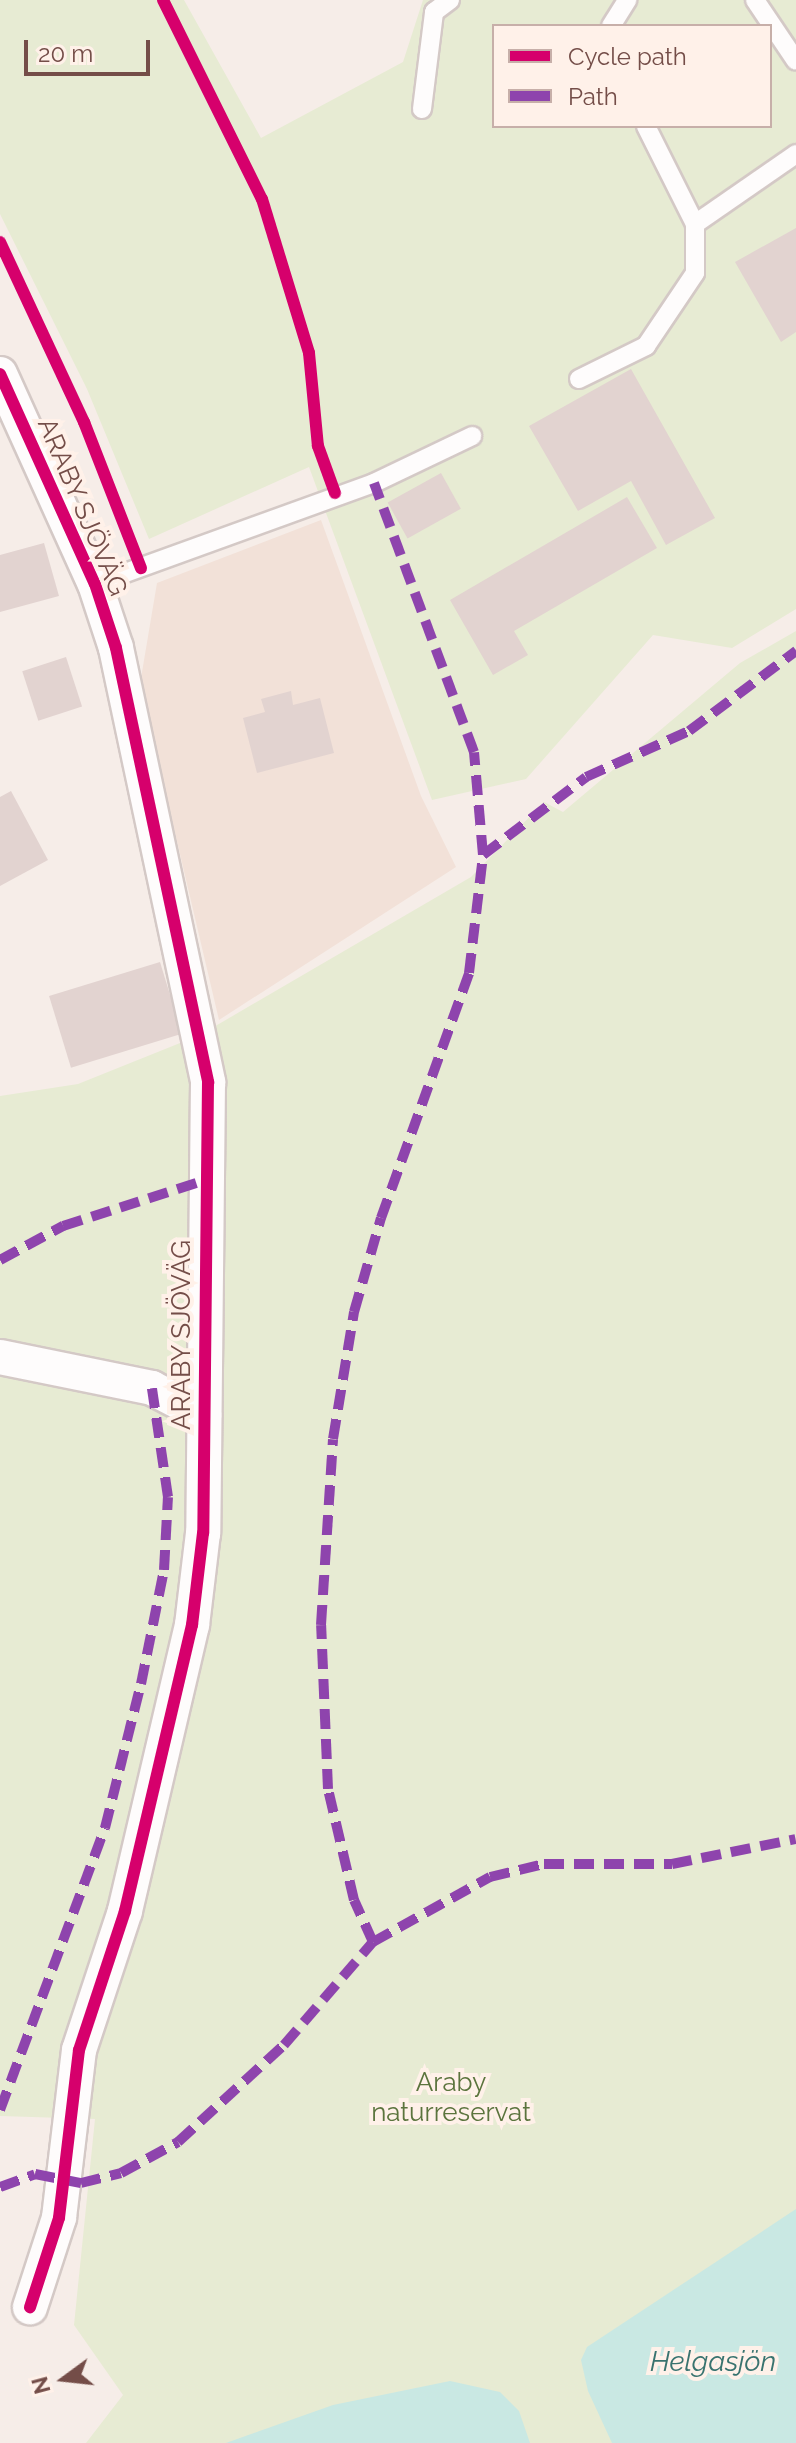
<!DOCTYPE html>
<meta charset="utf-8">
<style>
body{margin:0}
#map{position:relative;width:796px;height:2443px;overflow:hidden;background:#f6ede8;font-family:Raleway,sans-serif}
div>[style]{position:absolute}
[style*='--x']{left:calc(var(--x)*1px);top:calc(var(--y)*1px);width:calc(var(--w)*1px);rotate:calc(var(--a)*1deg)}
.residential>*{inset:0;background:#f2e1d8}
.green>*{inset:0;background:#e7ebd3}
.water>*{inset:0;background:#c9e8e3}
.building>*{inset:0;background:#e2d3d0;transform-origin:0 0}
.roads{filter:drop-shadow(2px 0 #d4c9c6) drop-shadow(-2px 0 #d4c9c6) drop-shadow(0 2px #d4c9c6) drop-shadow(0 -2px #d4c9c6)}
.lane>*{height:18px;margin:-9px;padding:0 9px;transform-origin:9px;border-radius:9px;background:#fefcfc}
.street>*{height:34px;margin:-17px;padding:0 17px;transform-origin:17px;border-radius:17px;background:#fefcfc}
.quiet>*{height:10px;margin-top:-5px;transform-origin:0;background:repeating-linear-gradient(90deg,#8e44ad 0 20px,transparent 0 30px)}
.cycleway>*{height:12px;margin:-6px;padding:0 6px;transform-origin:6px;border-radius:6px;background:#d6006c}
span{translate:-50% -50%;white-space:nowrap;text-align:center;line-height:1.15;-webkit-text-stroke:8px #fff1e9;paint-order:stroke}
.street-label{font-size:26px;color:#744d48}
.park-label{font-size:26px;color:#5b743d}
.water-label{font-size:28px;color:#39736f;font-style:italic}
.legend{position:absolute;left:492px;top:24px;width:280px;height:104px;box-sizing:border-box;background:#fff1e9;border:2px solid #c7afa9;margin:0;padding:10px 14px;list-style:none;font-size:24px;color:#744d48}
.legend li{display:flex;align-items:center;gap:16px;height:40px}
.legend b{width:40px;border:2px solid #c7afa9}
.north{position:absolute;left:24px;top:2339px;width:80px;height:80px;-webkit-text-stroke:6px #fff1e9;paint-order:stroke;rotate:255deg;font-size:22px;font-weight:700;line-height:32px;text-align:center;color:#744d48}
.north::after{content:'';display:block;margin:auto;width:28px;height:36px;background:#744d48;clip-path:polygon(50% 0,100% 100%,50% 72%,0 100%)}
.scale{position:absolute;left:24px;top:40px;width:126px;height:36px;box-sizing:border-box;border:4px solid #744d48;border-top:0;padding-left:10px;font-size:24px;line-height:28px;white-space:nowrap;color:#744d48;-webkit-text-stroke:6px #fff1e9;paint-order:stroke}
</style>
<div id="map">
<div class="residential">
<div style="clip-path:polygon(321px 520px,421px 796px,456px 867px,219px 1020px,140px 684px,157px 583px)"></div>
</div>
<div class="green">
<div style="clip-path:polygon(evenodd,0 0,184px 0,261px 138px,403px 62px,423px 0,796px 0,796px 609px,732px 648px,653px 635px,526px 779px,432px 800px,309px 467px,149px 539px,87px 389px,0 214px,0 0,494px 26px,770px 26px,770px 126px,494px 126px,494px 26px)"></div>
<div style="clip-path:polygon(796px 631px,796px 2443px,86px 2443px,123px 2395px,74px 2325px,95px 2119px,0 2116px,0 1096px,78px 1084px,200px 1035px,471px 877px,544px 802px,563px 812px,740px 663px)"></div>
</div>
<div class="water">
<div style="clip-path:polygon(796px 2209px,796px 2443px,612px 2443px,588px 2391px,581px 2360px,587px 2347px)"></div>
<div style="clip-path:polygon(450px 2381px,500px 2392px,519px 2411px,530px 2443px,226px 2443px,333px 2405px)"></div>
</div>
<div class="building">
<div style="clip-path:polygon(796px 228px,796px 332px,781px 342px,735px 262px)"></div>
<div style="clip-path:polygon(631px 369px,715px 518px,666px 545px,631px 481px,578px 511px,529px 426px)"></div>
<div style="left:441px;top:473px;width:41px;height:61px;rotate:61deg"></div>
<div style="clip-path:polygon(627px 497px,657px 548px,514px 631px,528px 655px,493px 675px,450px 600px)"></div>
<div style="clip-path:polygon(44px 543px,59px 596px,0 612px,0 555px)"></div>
<div style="left:66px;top:657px;width:52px;height:46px;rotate:72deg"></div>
<div style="clip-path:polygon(291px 691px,293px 705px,320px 698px,334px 753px,257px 773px,243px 718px,265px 712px,261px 699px)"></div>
<div style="clip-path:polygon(11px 791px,48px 860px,0 886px,0 797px)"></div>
<div style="left:160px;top:962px;width:75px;height:116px;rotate:73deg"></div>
</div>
<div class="roads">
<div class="lane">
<div style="--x:755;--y:0;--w:73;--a:56.1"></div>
<div style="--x:611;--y:26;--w:31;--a:-58"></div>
<div style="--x:422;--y:109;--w:98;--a:-82.9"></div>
<div style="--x:434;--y:12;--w:20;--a:-37"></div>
<div style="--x:695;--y:224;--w:123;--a:-34.7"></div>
<div style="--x:579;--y:379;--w:75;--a:-26.2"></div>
<div style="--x:646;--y:346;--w:88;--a:-56.1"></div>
<div style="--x:695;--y:273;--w:49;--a:-90"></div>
<div style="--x:695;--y:224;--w:110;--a:-116.6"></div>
<div style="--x:95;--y:584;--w:297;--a:-19.9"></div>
<div style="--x:374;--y:483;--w:109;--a:-25.6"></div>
</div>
<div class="street">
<div style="--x:0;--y:374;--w:230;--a:65.7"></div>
<div style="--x:95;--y:584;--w:67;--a:71.8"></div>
<div style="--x:116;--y:648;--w:444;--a:78"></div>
<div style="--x:208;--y:1082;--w:451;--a:90.6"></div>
<div style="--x:203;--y:1533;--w:93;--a:96.8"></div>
<div style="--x:192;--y:1625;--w:294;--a:103.2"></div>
<div style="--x:125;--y:1911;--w:146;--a:108.3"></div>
<div style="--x:79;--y:2050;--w:169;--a:96.8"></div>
<div style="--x:59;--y:2218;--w:94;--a:108"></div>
<div style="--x:0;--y:1357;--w:155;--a:11.5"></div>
<div style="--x:152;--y:1388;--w:59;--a:27.4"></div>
</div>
</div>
<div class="quiet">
<div style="--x:483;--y:855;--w:129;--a:-37.1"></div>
<div style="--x:586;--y:777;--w:113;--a:-24.1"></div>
<div style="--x:689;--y:731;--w:134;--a:-36.8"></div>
<div style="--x:0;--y:1260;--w:72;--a:-28.4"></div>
<div style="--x:63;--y:1226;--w:149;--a:-17.9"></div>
<div style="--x:373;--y:1942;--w:46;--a:-114.3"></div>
<div style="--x:354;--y:1900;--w:114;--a:-103.2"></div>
<div style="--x:328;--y:1789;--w:164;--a:-92.4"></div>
<div style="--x:321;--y:1625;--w:186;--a:-86.3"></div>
<div style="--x:333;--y:1439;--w:129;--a:-80.6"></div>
<div style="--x:354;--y:1312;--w:98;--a:-74"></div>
<div style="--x:381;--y:1218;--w:260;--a:-70.2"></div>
<div style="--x:469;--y:973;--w:119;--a:-83.2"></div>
<div style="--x:483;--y:855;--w:103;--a:-95"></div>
<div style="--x:474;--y:752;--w:287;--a:-110.4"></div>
<div style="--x:0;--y:2110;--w:301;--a:-69.6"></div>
<div style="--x:105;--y:1828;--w:148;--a:-76"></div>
<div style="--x:141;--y:1684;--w:116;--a:-78.6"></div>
<div style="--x:164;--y:1570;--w:73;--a:-86.9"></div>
<div style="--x:168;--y:1497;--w:110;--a:-98.4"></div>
<div style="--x:0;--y:2187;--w:37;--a:-20"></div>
<div style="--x:35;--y:2174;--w:47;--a:11.1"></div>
<div style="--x:81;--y:2183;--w:41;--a:-14"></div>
<div style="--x:121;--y:2173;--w:65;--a:-28.5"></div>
<div style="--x:178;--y:2142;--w:144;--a:-42.5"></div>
<div style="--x:284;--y:2045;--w:136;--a:-49.2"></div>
<div style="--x:373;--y:1942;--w:134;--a:-29.1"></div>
<div style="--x:490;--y:1877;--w:56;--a:-13.5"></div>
<div style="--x:544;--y:1864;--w:128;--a:0"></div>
<div style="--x:672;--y:1864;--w:126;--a:-11.4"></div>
</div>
<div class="cycleway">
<div style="--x:163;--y:0;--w:222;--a:63.6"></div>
<div style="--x:262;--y:199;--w:161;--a:73"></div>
<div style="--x:309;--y:353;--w:93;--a:84.5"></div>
<div style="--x:318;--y:446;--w:50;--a:70.1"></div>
<div style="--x:0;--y:242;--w:199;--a:65"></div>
<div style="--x:84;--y:422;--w:157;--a:68.7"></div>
<div style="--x:0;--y:374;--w:230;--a:65.7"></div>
<div style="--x:95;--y:584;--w:67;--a:71.8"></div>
<div style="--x:116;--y:648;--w:444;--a:78"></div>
<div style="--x:208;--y:1082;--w:451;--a:90.6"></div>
<div style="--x:203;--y:1533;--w:93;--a:96.8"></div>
<div style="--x:192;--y:1625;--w:294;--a:103.2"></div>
<div style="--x:125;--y:1911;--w:146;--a:108.3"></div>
<div style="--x:79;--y:2050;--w:169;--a:96.8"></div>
<div style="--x:59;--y:2218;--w:94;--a:108"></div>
</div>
<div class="street-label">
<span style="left:82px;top:507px;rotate:67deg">ARABY SJÖVÄG</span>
<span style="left:182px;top:1335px;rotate:-90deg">ARABY SJÖVÄG</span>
</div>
<div class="park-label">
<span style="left:451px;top:2098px">Araby<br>naturreservat</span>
</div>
<div class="water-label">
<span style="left:713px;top:2362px">Helgasjön</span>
</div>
<ul class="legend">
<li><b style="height:10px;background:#d6006c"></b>Cycle path</li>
<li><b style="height:10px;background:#8e44ad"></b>Path</li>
</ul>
<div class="north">N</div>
<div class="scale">20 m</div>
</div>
